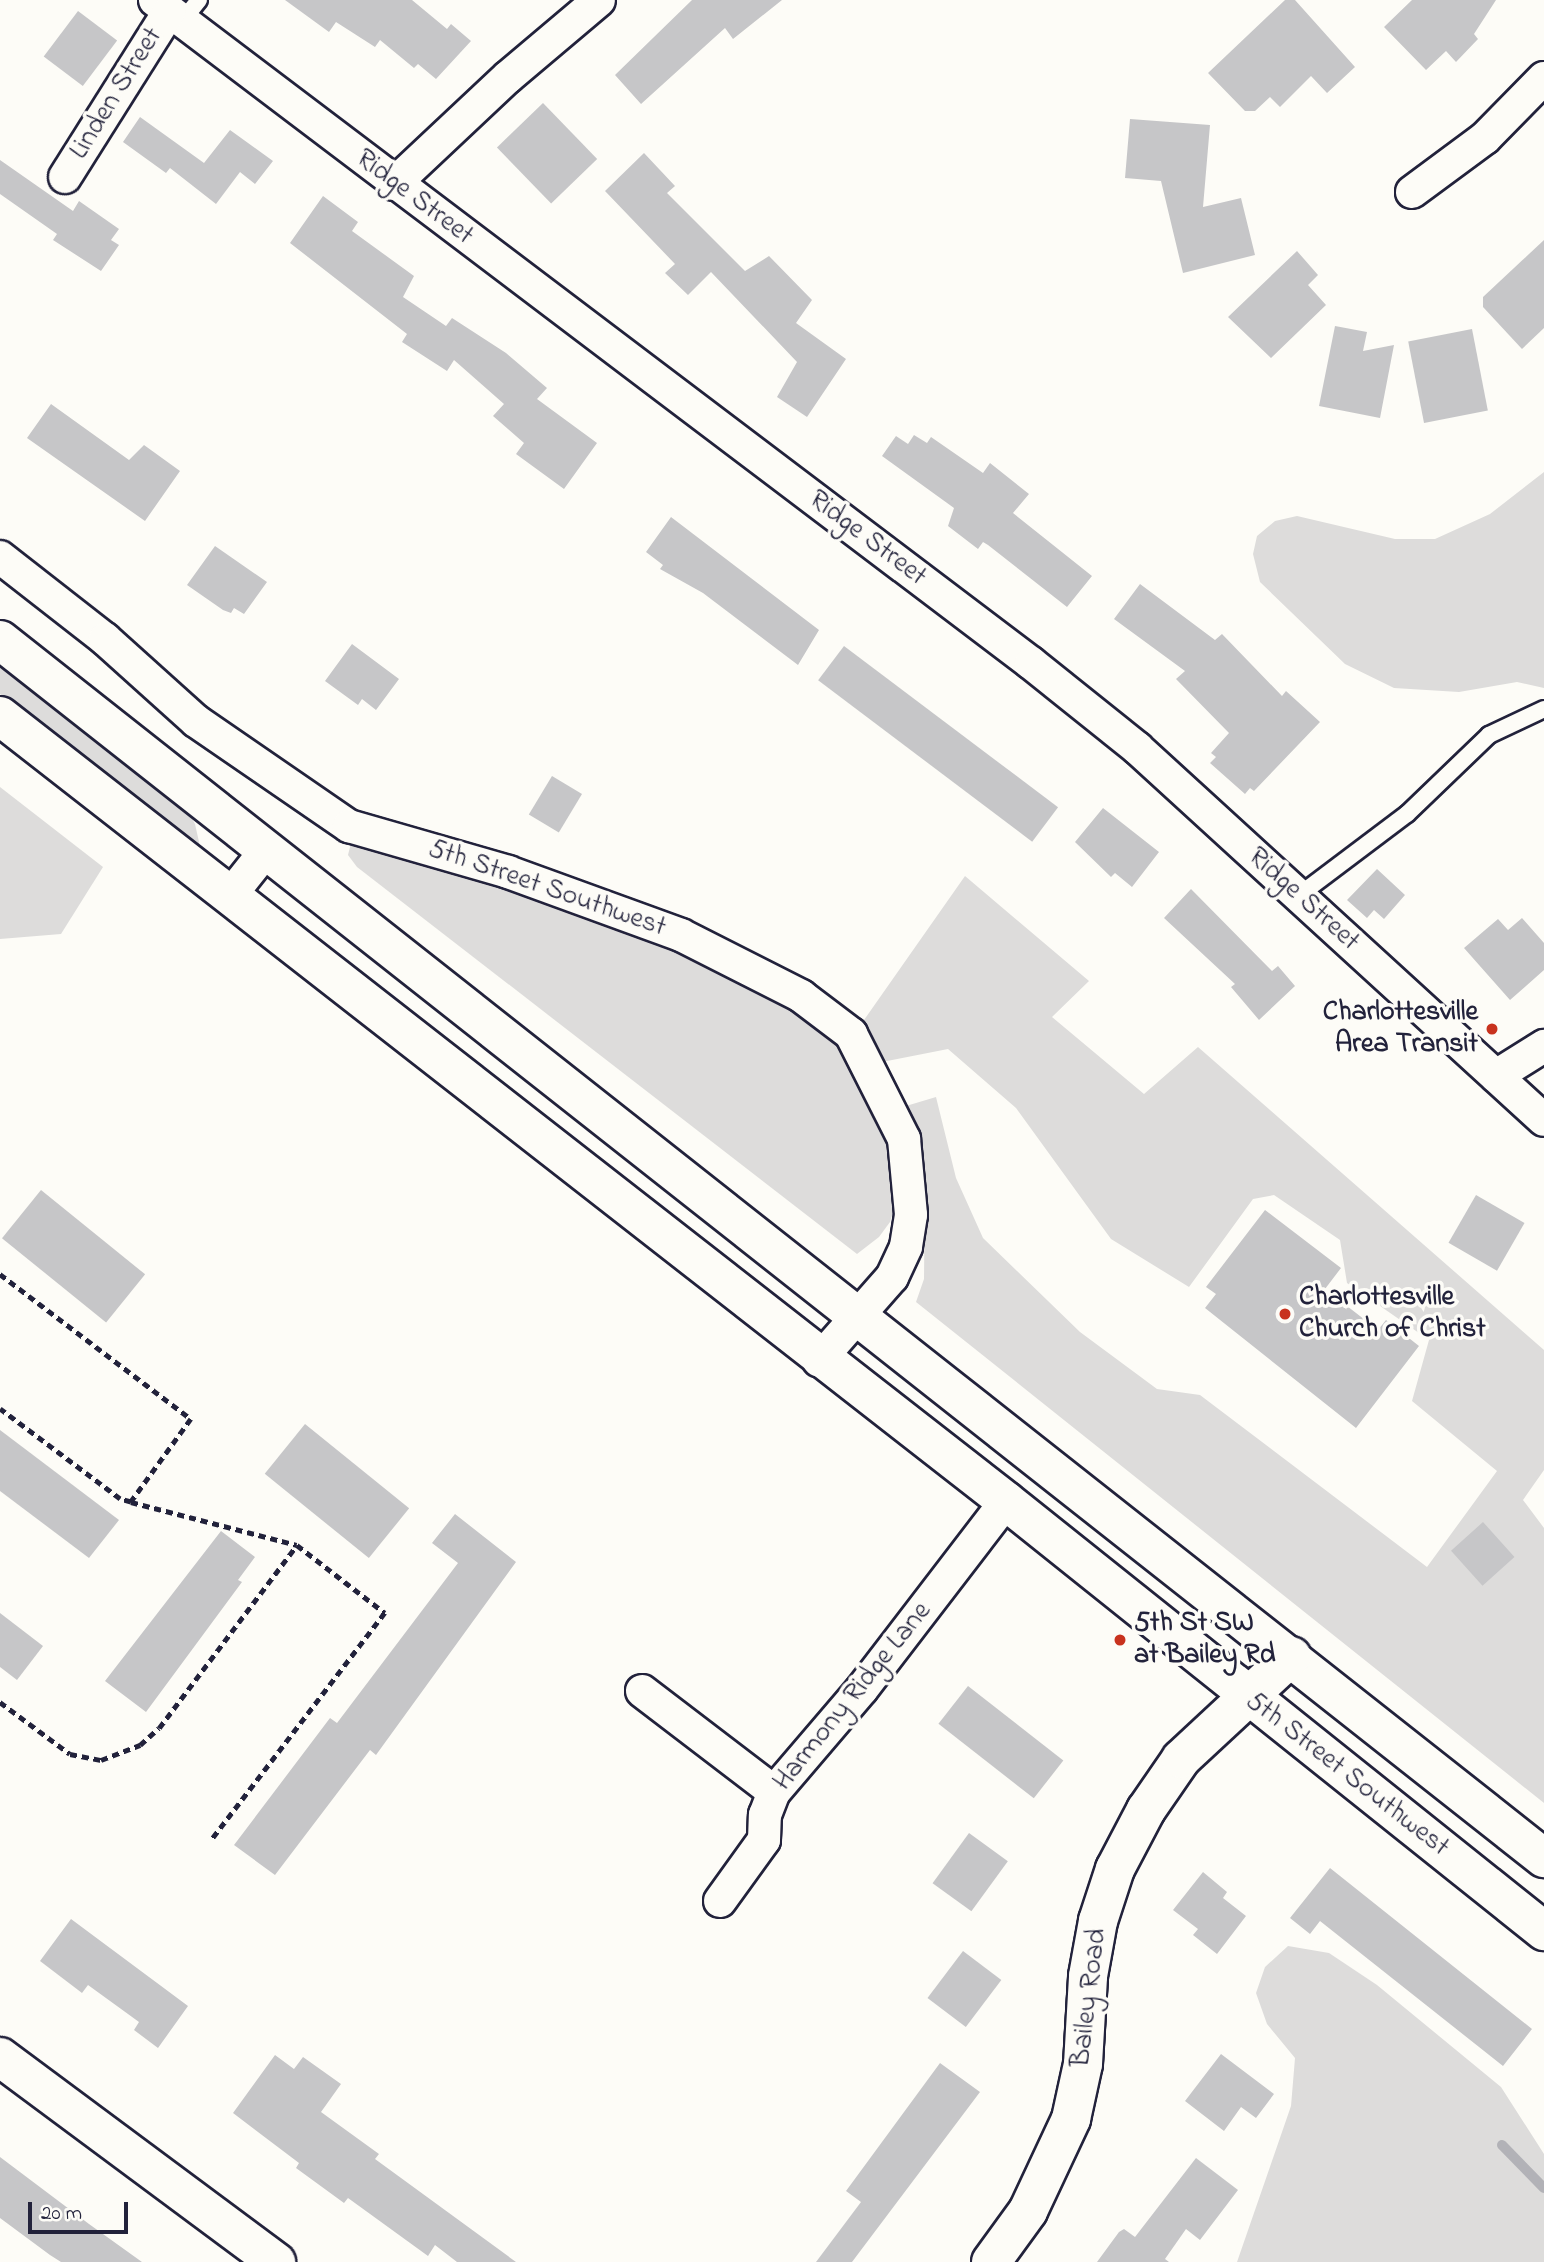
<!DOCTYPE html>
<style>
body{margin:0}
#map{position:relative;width:1544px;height:2262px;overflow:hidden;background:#fdfcf7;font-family:"Indie Flower",sans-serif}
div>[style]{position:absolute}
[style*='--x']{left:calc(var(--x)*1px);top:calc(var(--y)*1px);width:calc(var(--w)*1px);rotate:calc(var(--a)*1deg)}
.green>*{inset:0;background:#dddcdb}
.stream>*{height:10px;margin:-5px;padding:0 5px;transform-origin:5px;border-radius:5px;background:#b2b2b7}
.building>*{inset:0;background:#c6c6c8;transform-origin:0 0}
.path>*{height:4.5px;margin-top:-2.25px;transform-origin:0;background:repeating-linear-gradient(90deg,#22223b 0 7px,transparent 0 12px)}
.roads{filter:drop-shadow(2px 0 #22223b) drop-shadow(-2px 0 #22223b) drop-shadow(0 2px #22223b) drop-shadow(0 -2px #22223b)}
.lane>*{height:16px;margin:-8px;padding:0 8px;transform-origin:8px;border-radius:8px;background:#fdfcf7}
.street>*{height:32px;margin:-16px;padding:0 16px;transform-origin:16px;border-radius:16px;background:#fdfcf7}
.secondary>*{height:38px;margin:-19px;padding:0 19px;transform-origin:19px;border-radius:19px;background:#fdfcf7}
.dots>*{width:19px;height:19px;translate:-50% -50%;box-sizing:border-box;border:4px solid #fdfcf7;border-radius:50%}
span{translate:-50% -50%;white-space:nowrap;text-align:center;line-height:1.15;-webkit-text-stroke:7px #fdfcf7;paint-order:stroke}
.street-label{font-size:28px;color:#22223b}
.poi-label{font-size:28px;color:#22223b;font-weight:700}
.right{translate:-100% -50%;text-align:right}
.left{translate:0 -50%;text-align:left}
.scale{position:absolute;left:28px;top:2202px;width:100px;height:32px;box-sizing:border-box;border:4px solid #22223b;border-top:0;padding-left:9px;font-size:21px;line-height:24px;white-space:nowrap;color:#22223b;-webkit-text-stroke:5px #fdfcf7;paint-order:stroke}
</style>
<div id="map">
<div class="green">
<div style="clip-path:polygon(1544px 472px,1544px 688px,1517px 682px,1459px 692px,1394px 688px,1345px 664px,1260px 582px,1253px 554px,1257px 536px,1275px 521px,1297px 516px,1395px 539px,1435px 539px,1490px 514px)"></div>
<div style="clip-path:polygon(0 659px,182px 801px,195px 824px,201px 851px,0 694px)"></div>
<div style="clip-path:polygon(0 787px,103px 867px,61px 934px,0 939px)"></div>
<div style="clip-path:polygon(351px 843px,595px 915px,799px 1005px,835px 1031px,883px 1115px,899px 1192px,890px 1222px,879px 1237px,857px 1254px,357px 867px,348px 855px)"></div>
<div style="clip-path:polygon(965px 876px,1089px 981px,1052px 1017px,1144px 1094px,1198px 1047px,1544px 1350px,1544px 1470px,1523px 1500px,1544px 1528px,1544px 1803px,916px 1302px,924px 1279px,925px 1178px,906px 1106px,936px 1097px,956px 1178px,983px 1238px,1080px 1332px,1157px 1389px,1200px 1395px,1427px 1567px,1497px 1471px,1412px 1401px,1429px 1340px,1347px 1283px,1340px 1240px,1274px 1195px,1253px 1199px,1189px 1287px,1111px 1239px,1016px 1108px,948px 1049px,882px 1062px,857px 1030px)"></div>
<div style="clip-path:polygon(1288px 1946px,1329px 1953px,1377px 1985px,1501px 2087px,1544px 2154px,1544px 2262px,1237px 2262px,1291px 2106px,1295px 2058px,1267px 2024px,1256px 1993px,1265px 1967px)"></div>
</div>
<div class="stream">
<div style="--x:1502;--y:2145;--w:60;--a:45.7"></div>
</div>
<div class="building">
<div style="clip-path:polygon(285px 0,412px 0,447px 29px,451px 24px,471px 41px,436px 79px,418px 64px,414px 68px,380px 40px,375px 47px,336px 22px,329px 32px)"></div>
<div style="clip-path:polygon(692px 0,782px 0,733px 39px,725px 28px,641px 104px,615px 75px)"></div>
<div style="clip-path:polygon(1285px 0,1295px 0,1355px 67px,1327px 93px,1311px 76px,1280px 107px,1270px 97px,1255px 111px,1245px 111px,1208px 73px)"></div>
<div style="clip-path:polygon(1412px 0,1496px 0,1474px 34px,1478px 39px,1456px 62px,1446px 51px,1426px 70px,1384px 27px)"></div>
<div style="left:78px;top:11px;width:49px;height:57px;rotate:37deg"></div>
<div style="left:543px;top:103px;width:78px;height:64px;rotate:46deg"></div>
<div style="clip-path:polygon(140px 117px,204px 163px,230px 130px,273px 161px,255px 184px,240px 172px,216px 204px,170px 168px,166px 173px,123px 142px)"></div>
<div style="clip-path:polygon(1130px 119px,1210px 125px,1203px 207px,1241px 198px,1255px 255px,1183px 273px,1161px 181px,1125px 178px)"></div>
<div style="clip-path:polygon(644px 153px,675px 186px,667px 193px,745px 271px,769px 256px,812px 300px,796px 323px,846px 359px,807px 417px,777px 397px,797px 362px,711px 272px,688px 295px,665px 273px,675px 264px,605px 191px)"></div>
<div style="clip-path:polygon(0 160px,73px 211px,79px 201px,119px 229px,111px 240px,119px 245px,101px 271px,53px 240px,57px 234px,0 194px)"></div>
<div style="clip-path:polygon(323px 196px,358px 222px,352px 231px,414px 276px,403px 297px,446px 326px,452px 318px,506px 353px,547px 388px,537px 399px,597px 443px,564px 489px,516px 454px,524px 443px,493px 416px,504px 404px,454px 360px,447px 371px,402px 342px,407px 334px,290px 243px)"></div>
<div style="clip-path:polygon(1544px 240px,1544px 328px,1522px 349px,1483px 307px,1483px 297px)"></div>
<div style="clip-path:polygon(1297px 251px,1318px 275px,1308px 285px,1326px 305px,1271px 358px,1228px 317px)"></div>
<div style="clip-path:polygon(1335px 326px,1367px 332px,1363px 351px,1394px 345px,1380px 418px,1319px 406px)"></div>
<div style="left:1472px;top:329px;width:83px;height:65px;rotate:79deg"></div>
<div style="clip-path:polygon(51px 404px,129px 460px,144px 445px,180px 471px,145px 521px,27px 438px)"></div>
<div style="clip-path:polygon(914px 435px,927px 443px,931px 437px,983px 473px,990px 463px,1029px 494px,1013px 513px,1092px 576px,1067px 607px,988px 545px,983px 542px,978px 549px,948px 526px,954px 508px,882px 456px,896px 436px,908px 444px)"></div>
<div style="clip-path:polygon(671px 517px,819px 630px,798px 665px,703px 593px,660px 569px,663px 565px,646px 552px)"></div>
<div style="clip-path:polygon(215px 546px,267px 582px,244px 614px,234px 608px,231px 613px,223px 610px,187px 585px)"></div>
<div style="clip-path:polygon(1140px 584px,1215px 640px,1222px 634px,1282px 696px,1286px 691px,1320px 722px,1254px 791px,1250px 788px,1245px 794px,1210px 763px,1216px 757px,1211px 753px,1229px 733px,1176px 679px,1185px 671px,1114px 619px)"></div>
<div style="clip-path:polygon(352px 644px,399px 679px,376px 710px,362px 699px,358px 705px,325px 681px)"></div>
<div style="left:844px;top:646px;width:268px;height:43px;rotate:37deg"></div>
<div style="left:552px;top:776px;width:35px;height:45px;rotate:31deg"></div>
<div style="clip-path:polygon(1103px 808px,1159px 852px,1132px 887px,1115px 873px,1111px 877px,1075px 842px)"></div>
<div style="clip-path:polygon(1377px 869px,1405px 895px,1384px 919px,1374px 910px,1367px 918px,1347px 900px)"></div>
<div style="clip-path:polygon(1191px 889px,1272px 971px,1278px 966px,1295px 986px,1259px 1020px,1231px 987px,1235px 984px,1164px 918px)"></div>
<div style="clip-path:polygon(1522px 918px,1544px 943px,1544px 970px,1510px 1000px,1464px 948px,1498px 919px,1508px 930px)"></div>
<div style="left:41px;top:1190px;width:134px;height:62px;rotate:39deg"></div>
<div style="left:1476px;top:1195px;width:56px;height:55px;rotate:30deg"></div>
<div style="clip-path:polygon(1265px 1210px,1341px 1268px,1325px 1289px,1378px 1330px,1386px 1320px,1419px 1346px,1356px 1428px,1205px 1308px,1216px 1294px,1206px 1287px)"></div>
<div style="left:305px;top:1424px;width:134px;height:64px;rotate:39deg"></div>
<div style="clip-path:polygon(0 1430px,119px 1520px,89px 1558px,0 1491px)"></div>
<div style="clip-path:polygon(455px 1514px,516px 1562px,376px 1755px,370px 1750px,275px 1875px,234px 1845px,330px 1718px,337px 1723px,458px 1563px,432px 1543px)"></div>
<div style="left:1483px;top:1522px;width:47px;height:43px;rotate:48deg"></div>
<div style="clip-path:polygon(221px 1531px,255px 1557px,238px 1580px,242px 1582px,146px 1712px,105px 1681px)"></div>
<div style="clip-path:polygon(0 1613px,43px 1646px,17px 1680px,0 1667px)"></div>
<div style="left:968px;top:1686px;width:121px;height:48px;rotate:38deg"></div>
<div style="left:969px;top:1833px;width:48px;height:62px;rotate:36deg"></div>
<div style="clip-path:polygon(1330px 1868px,1532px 2029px,1503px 2066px,1320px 1921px,1310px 1934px,1290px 1918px)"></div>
<div style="clip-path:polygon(1203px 1872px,1227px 1892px,1223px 1898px,1246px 1916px,1217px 1954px,1193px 1935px,1198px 1929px,1173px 1910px)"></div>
<div style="clip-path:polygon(71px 1919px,188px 2006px,158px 2048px,134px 2030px,139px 2022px,88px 1985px,82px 1993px,40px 1961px)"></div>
<div style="left:963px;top:1951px;width:48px;height:59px;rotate:37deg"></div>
<div style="clip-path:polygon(1221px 2054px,1274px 2094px,1256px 2118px,1241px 2107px,1224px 2131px,1185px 2101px)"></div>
<div style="clip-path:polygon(275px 2055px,294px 2069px,303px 2057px,341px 2084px,321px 2112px,379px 2154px,375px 2159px,516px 2262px,457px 2262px,435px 2245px,428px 2256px,348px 2198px,344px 2203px,296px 2168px,299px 2163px,233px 2113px)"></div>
<div style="clip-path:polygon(940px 2063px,980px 2092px,852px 2262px,816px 2262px,861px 2202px,846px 2191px)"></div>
<div style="clip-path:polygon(0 2157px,89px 2224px,142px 2262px,61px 2262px,50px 2255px,0 2218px)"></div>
<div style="clip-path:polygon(1196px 2158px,1238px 2190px,1200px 2240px,1186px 2229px,1165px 2259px,1169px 2262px,1097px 2262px,1119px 2232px,1124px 2229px,1135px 2237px)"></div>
</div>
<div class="path">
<div style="--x:0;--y:1274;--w:240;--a:37.2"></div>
<div style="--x:191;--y:1419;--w:102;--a:125.9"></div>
<div style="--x:131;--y:1502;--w:11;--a:-165"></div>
<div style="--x:120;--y:1499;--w:150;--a:-143.1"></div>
<div style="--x:131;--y:1502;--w:171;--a:14.5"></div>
<div style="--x:0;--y:1702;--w:87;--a:36.6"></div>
<div style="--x:70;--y:1754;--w:32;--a:11"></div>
<div style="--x:101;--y:1760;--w:42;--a:-21"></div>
<div style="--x:140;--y:1745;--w:25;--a:-42"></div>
<div style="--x:159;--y:1728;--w:229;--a:-53"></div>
<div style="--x:297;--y:1545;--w:111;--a:37.7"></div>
<div style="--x:385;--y:1613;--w:285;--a:127.4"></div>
</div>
<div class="roads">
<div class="lane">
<div style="--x:182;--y:21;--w:27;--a:-51"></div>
<div style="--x:1298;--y:896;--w:136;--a:-37"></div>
<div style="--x:1407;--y:814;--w:114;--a:-43.9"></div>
<div style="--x:1489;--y:735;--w:61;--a:-25.3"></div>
</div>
<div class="street">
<div style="--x:155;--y:0;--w:1099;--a:37.12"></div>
<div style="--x:1031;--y:663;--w:136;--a:38.7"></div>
<div style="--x:1137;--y:748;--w:551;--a:42.43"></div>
<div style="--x:65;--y:177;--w:195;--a:-57.8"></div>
<div style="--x:394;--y:184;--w:156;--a:-43.2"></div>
<div style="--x:508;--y:77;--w:119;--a:-40.2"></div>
<div style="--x:1412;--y:192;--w:91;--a:-36.5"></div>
<div style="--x:1485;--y:138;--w:84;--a:-45.5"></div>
<div style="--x:0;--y:557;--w:133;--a:38"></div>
<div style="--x:105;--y:639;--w:122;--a:42"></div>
<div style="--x:196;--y:721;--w:186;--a:34.5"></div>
<div style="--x:349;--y:826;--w:166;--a:16.1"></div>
<div style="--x:508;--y:872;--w:184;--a:20"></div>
<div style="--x:681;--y:935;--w:135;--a:26.9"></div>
<div style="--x:801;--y:996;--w:63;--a:37.2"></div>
<div style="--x:851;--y:1034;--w:118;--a:63.2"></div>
<div style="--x:904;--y:1139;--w:76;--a:84.7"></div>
<div style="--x:911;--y:1215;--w:32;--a:99"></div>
<div style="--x:906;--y:1247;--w:33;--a:115"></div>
<div style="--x:892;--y:1277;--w:111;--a:131.3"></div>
<div style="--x:229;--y:897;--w:61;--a:-51.6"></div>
<div style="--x:1496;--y:1076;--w:57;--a:-32"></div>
<div style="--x:642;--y:1691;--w:166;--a:37.4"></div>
<div style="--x:720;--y:1901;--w:75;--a:-54.2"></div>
<div style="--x:764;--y:1840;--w:25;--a:-88"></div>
<div style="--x:765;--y:1815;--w:25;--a:-69"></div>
<div style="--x:774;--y:1792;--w:135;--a:-49.5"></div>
<div style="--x:862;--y:1689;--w:237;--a:-52.5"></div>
</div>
<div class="secondary">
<div style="--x:0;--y:640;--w:1967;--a:38.27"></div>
<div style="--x:0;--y:716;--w:1276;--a:37.97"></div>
<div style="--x:1006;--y:1501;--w:689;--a:38.63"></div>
<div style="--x:0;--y:2057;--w:344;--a:36.6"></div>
<div style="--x:991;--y:2262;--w:63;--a:-54"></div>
<div style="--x:1028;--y:2211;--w:102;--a:-64.9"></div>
<div style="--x:1071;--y:2119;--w:56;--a:-77.7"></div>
<div style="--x:1083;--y:2064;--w:88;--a:-86.7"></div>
<div style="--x:1088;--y:1976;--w:56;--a:-79.7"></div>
<div style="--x:1098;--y:1921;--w:55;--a:-71.9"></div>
<div style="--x:1115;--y:1869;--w:67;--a:-62.3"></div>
<div style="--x:1146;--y:1810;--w:62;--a:-55.5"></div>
<div style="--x:1181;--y:1759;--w:151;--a:-42.9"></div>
</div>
</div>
<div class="dots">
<div style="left:1492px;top:1029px;background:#c8321e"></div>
<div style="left:1285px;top:1314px;background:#c8321e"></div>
<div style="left:1120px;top:1640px;background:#c8321e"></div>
</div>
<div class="street-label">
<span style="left:117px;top:94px;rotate:-58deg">Linden Street</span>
<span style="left:414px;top:198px;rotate:37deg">Ridge Street</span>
<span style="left:867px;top:539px;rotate:37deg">Ridge Street</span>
<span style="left:547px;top:889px;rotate:19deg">5th Street Southwest</span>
<span style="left:1303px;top:900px;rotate:42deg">Ridge Street</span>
<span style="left:853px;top:1697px;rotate:-51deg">Harmony Ridge Lane</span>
<span style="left:1347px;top:1775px;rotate:38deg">5th Street Southwest</span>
<span style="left:1090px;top:1998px;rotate:-83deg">Bailey Road</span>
</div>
<div class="poi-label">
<span class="right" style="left:1478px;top:1029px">Charlottesville<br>Area Transit</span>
<span class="left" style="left:1299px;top:1314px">Charlottesville<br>Church of Christ</span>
<span class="left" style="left:1134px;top:1640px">5th St SW<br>at Bailey Rd</span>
</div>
<div class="scale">20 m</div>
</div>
